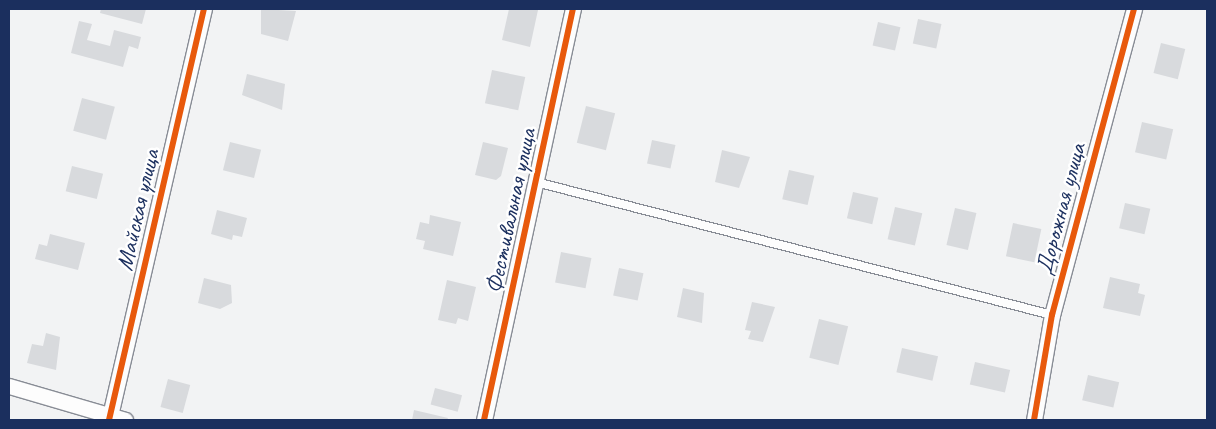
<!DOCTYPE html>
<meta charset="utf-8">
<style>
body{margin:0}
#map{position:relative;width:1216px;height:429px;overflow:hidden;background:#f2f3f4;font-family:Caveat,sans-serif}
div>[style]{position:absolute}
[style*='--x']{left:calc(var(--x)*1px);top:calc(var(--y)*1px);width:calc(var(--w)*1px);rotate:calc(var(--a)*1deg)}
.building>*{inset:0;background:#d8dadd;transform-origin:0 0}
.roads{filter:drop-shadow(1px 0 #888c95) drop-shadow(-1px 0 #888c95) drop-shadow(0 1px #888c95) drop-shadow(0 -1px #888c95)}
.lane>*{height:8px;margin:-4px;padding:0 4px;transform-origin:4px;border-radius:4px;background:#fdfdfd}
.street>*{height:15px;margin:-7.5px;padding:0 7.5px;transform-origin:7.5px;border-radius:7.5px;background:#fdfdfd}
.cycleway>*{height:6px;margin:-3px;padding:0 3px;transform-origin:3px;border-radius:3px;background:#e8590c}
span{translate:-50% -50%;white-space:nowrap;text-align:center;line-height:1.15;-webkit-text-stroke:5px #fff;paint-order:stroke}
.street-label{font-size:24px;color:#1b2f5e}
.frame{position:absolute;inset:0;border:10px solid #1b2f5e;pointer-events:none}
</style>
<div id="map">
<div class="building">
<div style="clip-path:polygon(101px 9px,146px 9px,142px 24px,100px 13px)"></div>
<div style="clip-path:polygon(261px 9px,296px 11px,288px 41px,261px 34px)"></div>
<div style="clip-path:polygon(509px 9px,538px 10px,530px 47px,502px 40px)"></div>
<div style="left:918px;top:19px;width:24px;height:25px;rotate:12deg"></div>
<div style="clip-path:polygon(79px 21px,92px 24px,87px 40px,110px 46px,114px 30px,141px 37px,138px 49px,129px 46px,123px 67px,71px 53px)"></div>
<div style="left:878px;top:22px;width:23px;height:24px;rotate:13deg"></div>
<div style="left:1161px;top:43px;width:25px;height:31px;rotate:14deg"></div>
<div style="left:492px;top:70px;width:34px;height:34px;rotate:12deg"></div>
<div style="clip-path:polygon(247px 74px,285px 84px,282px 110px,242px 95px)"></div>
<div style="left:82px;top:98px;width:34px;height:34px;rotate:15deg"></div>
<div style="left:586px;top:106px;width:30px;height:38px;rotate:14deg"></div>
<div style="left:1142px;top:122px;width:32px;height:31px;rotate:13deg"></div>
<div style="left:652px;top:140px;width:24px;height:24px;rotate:12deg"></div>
<div style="left:230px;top:142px;width:32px;height:29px;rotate:14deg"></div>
<div style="clip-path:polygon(483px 142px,508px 148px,501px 176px,496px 180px,475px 175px)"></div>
<div style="clip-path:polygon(722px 150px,750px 157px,739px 188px,715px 182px)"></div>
<div style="left:72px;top:166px;width:32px;height:26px;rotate:14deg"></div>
<div style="left:789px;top:170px;width:26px;height:30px;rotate:13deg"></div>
<div style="left:853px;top:192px;width:26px;height:27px;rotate:13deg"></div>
<div style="left:1125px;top:203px;width:26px;height:26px;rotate:13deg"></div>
<div style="left:895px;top:207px;width:28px;height:33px;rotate:13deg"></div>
<div style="left:955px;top:208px;width:22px;height:38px;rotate:13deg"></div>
<div style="clip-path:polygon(217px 210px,247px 218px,242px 237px,233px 235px,232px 240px,211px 234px)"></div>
<div style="clip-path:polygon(430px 215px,461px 222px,453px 256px,423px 249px,425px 241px,416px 239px,420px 222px,429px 224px)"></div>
<div style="left:1013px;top:223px;width:29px;height:34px;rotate:12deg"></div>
<div style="clip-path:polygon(50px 234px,85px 243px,78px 270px,35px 259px,39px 244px,47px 246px)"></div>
<div style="left:561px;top:252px;width:31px;height:31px;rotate:11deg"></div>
<div style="left:619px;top:268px;width:25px;height:28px;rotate:12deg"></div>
<div style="clip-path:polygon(1110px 277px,1140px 284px,1138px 293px,1145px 295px,1140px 316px,1103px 308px)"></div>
<div style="clip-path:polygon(204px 278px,231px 285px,232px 303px,220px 309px,198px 303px)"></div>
<div style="clip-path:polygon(447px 280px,476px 287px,468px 321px,458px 318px,456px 324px,438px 320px)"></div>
<div style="clip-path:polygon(683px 288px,704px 293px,702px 323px,677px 317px)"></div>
<div style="clip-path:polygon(752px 302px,775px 307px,763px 342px,748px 339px,751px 331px,745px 330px)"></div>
<div style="left:819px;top:319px;width:30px;height:40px;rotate:14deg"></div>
<div style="clip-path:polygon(46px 333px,60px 337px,56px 370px,27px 363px,32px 344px,43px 346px)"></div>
<div style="left:902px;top:348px;width:37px;height:25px;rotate:13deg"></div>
<div style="left:975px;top:362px;width:36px;height:23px;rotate:13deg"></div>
<div style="left:1088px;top:375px;width:32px;height:26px;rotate:13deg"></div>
<div style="left:168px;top:379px;width:23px;height:29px;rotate:15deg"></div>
<div style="left:435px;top:388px;width:28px;height:17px;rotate:15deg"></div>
<div style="clip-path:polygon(414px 410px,448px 418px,447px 420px,412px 420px)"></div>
</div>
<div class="roads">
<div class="lane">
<div style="--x:536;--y:182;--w:533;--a:14.45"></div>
</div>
<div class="street">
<div style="--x:9;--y:386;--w:121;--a:16.3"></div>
<div style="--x:109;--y:420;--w:422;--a:-77"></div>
<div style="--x:484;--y:420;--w:421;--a:-77.8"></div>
<div style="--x:1034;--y:420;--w:107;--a:-80.3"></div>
<div style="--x:1052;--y:315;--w:317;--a:-75"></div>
</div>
</div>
<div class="cycleway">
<div style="--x:109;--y:420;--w:422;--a:-77"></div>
<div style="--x:484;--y:420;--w:421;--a:-77.8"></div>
<div style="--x:1034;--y:420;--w:107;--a:-80.3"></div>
<div style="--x:1052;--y:315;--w:317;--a:-75"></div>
</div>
<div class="street-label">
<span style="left:1061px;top:209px;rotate:-75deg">Дорожная улица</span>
<span style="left:138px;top:210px;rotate:-77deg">Майская улица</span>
<span style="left:511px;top:211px;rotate:-78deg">Фестивальная улица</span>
</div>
<div class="frame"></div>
</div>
